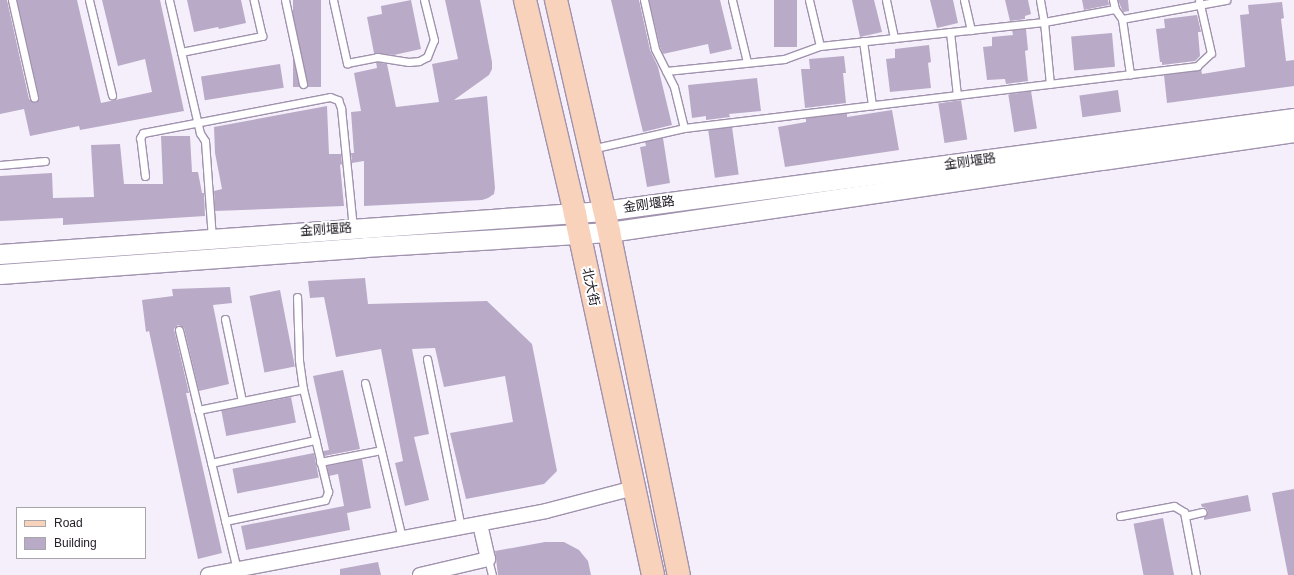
<!DOCTYPE html>
<meta charset="utf-8">
<style>
body{margin:0}
#map{position:relative;width:1294px;height:575px;overflow:hidden;background:#f5effb;font-family:Arial,"Noto Sans SC",sans-serif}
div>[style]{position:absolute}
[style*='--x']{left:calc(var(--x)*1px);top:calc(var(--y)*1px);width:calc(var(--w)*1px);rotate:calc(var(--a)*1deg)}
.building>*{inset:0;background:#b9abc7;transform-origin:0 0}
.roads{filter:drop-shadow(1px 0 #a092ad) drop-shadow(-1px 0 #a092ad) drop-shadow(0 1px #a092ad) drop-shadow(0 -1px #a092ad)}
.service>*{height:7px;margin:-3.5px;padding:0 3.5px;transform-origin:3.5px;border-radius:3.5px;background:#fff}
.minor>*{height:14px;margin:-7px;padding:0 7px;transform-origin:7px;border-radius:7px;background:#fff}
.secondary>*{height:19px;margin:-9.5px;padding:0 9.5px;transform-origin:9.5px;border-radius:9.5px;background:#fff}
.primary>*{height:22px;margin:-11px;padding:0 11px;transform-origin:11px;border-radius:11px;background:#f9d2bc}
span{translate:-50% -50%;white-space:nowrap;text-align:center;line-height:1.15;-webkit-text-stroke:4px #fff;paint-order:stroke}
.street-label{font-size:13px;color:#25202a}
.legend{position:absolute;left:16px;top:507px;width:130px;height:52px;box-sizing:border-box;background:#fff;border:1px solid #a8a6aa;margin:0;padding:5px 7px;list-style:none;font-size:12px;color:#25202a}
.legend li{display:flex;align-items:center;gap:8px;height:20px}
.legend b{width:20px;border:1px solid #a8a6aa}
</style>
<div id="map">
<div class="building">
<div style="clip-path:polygon(0 0,7px 0,29px 99px,35px 103px,38px 101px,39px 97px,17px 0,77px 0,101px 103px,152px 92px,145px 59px,118px 66px,102px 0,160px 0,184px 111px,80px 130px,79px 126px,30px 136px,24px 109px,0 114px)"></div>
<div style="clip-path:polygon(187px 0,241px 0,246px 23px,219px 29px,218px 27px,194px 32px)"></div>
<div style="left:293px;top:0;width:28px;height:87px"></div>
<div style="clip-path:polygon(411px 0,421px 49px,394px 55px,374px 53px,367px 17px,382px 14px,381px 6px)"></div>
<div style="clip-path:polygon(445px 0,480px 0,492px 62px,492px 69px,489px 75px,454px 100px,487px 96px,495px 188px,494px 194px,488px 198px,482px 200px,364px 206px,364px 161px,352px 163px,351px 153px,354px 153px,351px 112px,361px 111px,354px 73px,377px 68px,376px 62px,387px 64px,396px 107px,439px 102px,432px 64px,458px 59px)"></div>
<div style="clip-path:polygon(611px 0,639px 0,650px 50px,658px 67px,672px 125px,643px 132px)"></div>
<div style="clip-path:polygon(649px 0,720px 0,732px 49px,710px 54px,708px 44px,663px 54px,660px 47px)"></div>
<div style="left:774px;top:0;width:23px;height:47px"></div>
<div style="clip-path:polygon(852px 0,874px 0,882px 32px,860px 37px)"></div>
<div style="clip-path:polygon(930px 0,953px 0,958px 23px,937px 28px)"></div>
<div style="clip-path:polygon(1005px 0,1028px 0,1031px 14px,1025px 16px,1025px 19px,1010px 21px)"></div>
<div style="clip-path:polygon(1082px 0,1108px 0,1109px 5px,1084px 10px)"></div>
<div style="clip-path:polygon(1118px 0,1128px 0,1129px 11px,1123px 12px)"></div>
<div style="clip-path:polygon(1282px 2px,1284px 18px,1281px 19px,1286px 61px,1294px 60px,1294px 86px,1167px 103px,1164px 75px,1198px 71px,1201px 69px,1202px 74px,1245px 67px,1240px 15px,1249px 14px,1248px 5px)"></div>
<div style="clip-path:polygon(1197px 15px,1201px 32px,1198px 32px,1200px 56px,1195px 61px,1162px 65px,1162px 62px,1160px 62px,1156px 29px,1165px 28px,1164px 19px)"></div>
<div style="clip-path:polygon(1026px 29px,1028px 50px,1025px 51px,1028px 81px,1006px 84px,1005px 79px,987px 80px,983px 47px,992px 46px,992px 37px,1013px 35px,1012px 30px)"></div>
<div style="left:1112px;top:33px;width:34px;height:41px;rotate:85deg"></div>
<div style="clip-path:polygon(929px 45px,931px 62px,928px 63px,931px 88px,890px 92px,886px 59px,895px 58px,895px 49px)"></div>
<div style="clip-path:polygon(844px 56px,846px 73px,843px 73px,846px 103px,805px 108px,801px 69px,810px 69px,809px 59px)"></div>
<div style="left:280px;top:64px;width:24px;height:80px;rotate:81deg"></div>
<div style="clip-path:polygon(757px 78px,761px 111px,729px 114px,730px 117px,706px 120px,706px 116px,692px 118px,688px 85px)"></div>
<div style="left:1118px;top:90px;width:22px;height:39px;rotate:82deg"></div>
<div style="left:1031px;top:91px;width:38px;height:23px;rotate:81deg"></div>
<div style="left:961px;top:100px;width:40px;height:23px;rotate:81deg"></div>
<div style="clip-path:polygon(327px 106px,329px 154px,341px 154px,342px 164px,340px 165px,344px 206px,215px 211px,214px 191px,222px 189px,215px 153px,214px 127px)"></div>
<div style="clip-path:polygon(892px 110px,899px 150px,785px 167px,778px 127px,806px 122px,806px 118px,847px 113px,847px 117px)"></div>
<div style="left:732px;top:127px;width:48px;height:24px;rotate:82deg"></div>
<div style="clip-path:polygon(161px 136px,190px 136px,192px 172px,198px 172px,202px 193px,204px 193px,205px 216px,63px 225px,63px 218px,0 221px,0 176px,52px 173px,53px 198px,94px 197px,91px 145px,120px 144px,124px 184px,163px 184px)"></div>
<div style="clip-path:polygon(663px 138px,670px 183px,647px 187px,640px 147px,646px 146px,645px 142px)"></div>
<div style="clip-path:polygon(365px 278px,368px 304px,487px 301px,532px 344px,557px 471px,544px 484px,466px 499px,450px 433px,513px 422px,505px 376px,444px 387px,435px 348px,412px 349px,429px 434px,414px 437px,429px 500px,405px 506px,395px 463px,403px 461px,381px 349px,336px 357px,324px 297px,310px 298px,308px 281px)"></div>
<div style="clip-path:polygon(230px 287px,232px 303px,213px 305px,229px 384px,199px 391px,184px 328px,178px 325px,174px 329px,189px 393px,186px 393px,222px 553px,198px 559px,149px 331px,146px 332px,142px 300px,173px 296px,172px 289px)"></div>
<div style="left:280px;top:290px;width:78px;height:31px;rotate:79deg"></div>
<div style="clip-path:polygon(343px 370px,360px 449px,324px 456px,323px 451px,329px 450px,313px 376px)"></div>
<div style="left:291px;top:397px;width:26px;height:71px;rotate:79deg"></div>
<div style="left:314px;top:453px;width:25px;height:83px;rotate:79deg"></div>
<div style="clip-path:polygon(362px 459px,371px 508px,347px 513px,350px 530px,246px 550px,241px 526px,344px 506px,338px 474px,329px 476px,327px 466px)"></div>
<div style="clip-path:polygon(1294px 489px,1294px 575px,1288px 575px,1272px 493px)"></div>
<div style="clip-path:polygon(1248px 495px,1251px 511px,1204px 520px,1204px 517px,1207px 515px,1208px 511px,1206px 508px,1202px 507px,1201px 504px)"></div>
<div style="left:1163px;top:518px;width:58px;height:30px;rotate:79deg"></div>
<div style="clip-path:polygon(545px 542px,564px 542px,579px 550px,588px 561px,591px 575px,498px 575px,495px 551px)"></div>
<div style="clip-path:polygon(378px 562px,381px 575px,340px 575px,340px 569px)"></div>
</div>
<div class="roads">
<div class="service">
<div style="--x:12;--y:0;--w:100;--a:77.3"></div>
<div style="--x:89;--y:0;--w:98;--a:76.4"></div>
<div style="--x:169;--y:0;--w:137;--a:76.9"></div>
<div style="--x:200;--y:133;--w:9;--a:58"></div>
<div style="--x:205;--y:141;--w:98;--a:85.9"></div>
<div style="--x:285;--y:0;--w:86;--a:77.9"></div>
<div style="--x:333;--y:0;--w:65;--a:77.5"></div>
<div style="--x:347;--y:63;--w:31;--a:-11"></div>
<div style="--x:377;--y:57;--w:32;--a:9"></div>
<div style="--x:409;--y:62;--w:10;--a:-6"></div>
<div style="--x:419;--y:61;--w:9;--a:-27"></div>
<div style="--x:427;--y:57;--w:18;--a:-68"></div>
<div style="--x:434;--y:40;--w:41;--a:-104"></div>
<div style="--x:644;--y:0;--w:50;--a:77.3"></div>
<div style="--x:655;--y:49;--w:42;--a:63.4"></div>
<div style="--x:674;--y:87;--w:42;--a:76.3"></div>
<div style="--x:732;--y:0;--w:64;--a:76.4"></div>
<div style="--x:809;--y:0;--w:47;--a:76.6"></div>
<div style="--x:886;--y:0;--w:39;--a:78"></div>
<div style="--x:964;--y:0;--w:31;--a:77"></div>
<div style="--x:1040;--y:0;--w:22;--a:80"></div>
<div style="--x:1044;--y:22;--w:62;--a:84.5"></div>
<div style="--x:1113;--y:0;--w:9;--a:77"></div>
<div style="--x:1122;--y:19;--w:56;--a:81.7"></div>
<div style="--x:950;--y:32;--w:63;--a:83.7"></div>
<div style="--x:863;--y:41;--w:65;--a:82"></div>
<div style="--x:181;--y:52;--w:83;--a:-11.2"></div>
<div style="--x:262;--y:36;--w:37;--a:-103"></div>
<div style="--x:666;--y:71;--w:119;--a:-5.8"></div>
<div style="--x:784;--y:59;--w:38;--a:-20"></div>
<div style="--x:820;--y:46;--w:225;--a:-6.1"></div>
<div style="--x:1044;--y:22;--w:72;--a:-10.4"></div>
<div style="--x:1115;--y:9;--w:12;--a:55"></div>
<div style="--x:1122;--y:19;--w:106;--a:-10.4"></div>
<div style="--x:591;--y:149;--w:95;--a:-12.7"></div>
<div style="--x:684;--y:128;--w:517;--a:-6.89"></div>
<div style="--x:1197;--y:66;--w:19;--a:-43"></div>
<div style="--x:1211;--y:53;--w:54;--a:-102.8"></div>
<div style="--x:0;--y:165;--w:45;--a:-5.1"></div>
<div style="--x:145;--y:176;--w:38;--a:-97"></div>
<div style="--x:140;--y:138;--w:6;--a:-59"></div>
<div style="--x:143;--y:133;--w:190;--a:-10.9"></div>
<div style="--x:330;--y:97;--w:9;--a:21"></div>
<div style="--x:338;--y:100;--w:9;--a:69"></div>
<div style="--x:341;--y:108;--w:121;--a:84.3"></div>
<div style="--x:225;--y:319;--w:84;--a:78.3"></div>
<div style="--x:179;--y:330;--w:246;--a:76.4"></div>
<div style="--x:427;--y:359;--w:171;--a:78.6"></div>
<div style="--x:365;--y:383;--w:159;--a:76.6"></div>
<div style="--x:198;--y:410;--w:107;--a:-11.3"></div>
<div style="--x:303;--y:389;--w:30;--a:-98"></div>
<div style="--x:299;--y:359;--w:62;--a:-91.8"></div>
<div style="--x:320;--y:462;--w:62;--a:-11.1"></div>
<div style="--x:211;--y:463;--w:107;--a:-12.5"></div>
<div style="--x:1120;--y:516;--w:55;--a:-10.5"></div>
<div style="--x:1174;--y:506;--w:12;--a:31"></div>
<div style="--x:1184;--y:512;--w:64;--a:79.2"></div>
<div style="--x:1185;--y:516;--w:18;--a:-13"></div>
<div style="--x:225;--y:521;--w:102;--a:-11.9"></div>
<div style="--x:325;--y:500;--w:9;--a:-69"></div>
<div style="--x:328;--y:492;--w:106;--a:-103.6"></div>
<div style="--x:488;--y:559;--w:16;--a:76"></div>
</div>
<div class="minor">
<div style="--x:208;--y:575;--w:344;--a:-10.7"></div>
<div style="--x:546;--y:511;--w:91;--a:-14.6"></div>
<div style="--x:420;--y:575;--w:70;--a:-13.2"></div>
<div style="--x:488;--y:559;--w:36;--a:-103"></div>
</div>
<div class="secondary">
<div style="--x:0;--y:254;--w:605;--a:-4.08"></div>
<div style="--x:603;--y:211;--w:697;--a:-7.67"></div>
<div style="--x:0;--y:274;--w:366;--a:-4.2"></div>
<div style="--x:365;--y:247;--w:244;--a:-3.5"></div>
<div style="--x:609;--y:232;--w:692;--a:-8.31"></div>
</div>
<div class="primary">
<div style="--x:525;--y:0;--w:220;--a:76.8"></div>
<div style="--x:575;--y:214;--w:369;--a:77.8"></div>
<div style="--x:556;--y:0;--w:238;--a:77.1"></div>
<div style="--x:609;--y:232;--w:350;--a:78.5"></div>
</div>
</div>
<div class="street-label">
<span style="left:970px;top:162px;rotate:-8deg">金刚堰路</span>
<span style="left:649px;top:205px;rotate:-8deg">金刚堰路</span>
<span style="left:326px;top:230px;rotate:-4deg">金刚堰路</span>
<span style="left:590px;top:287px;rotate:78deg">北大街</span>
</div>
<ul class="legend">
<li><b style="height:5px;background:#f9d2bc"></b>Road</li>
<li><b style="height:11px;background:#b9abc7"></b>Building</li>
</ul>
</div>
